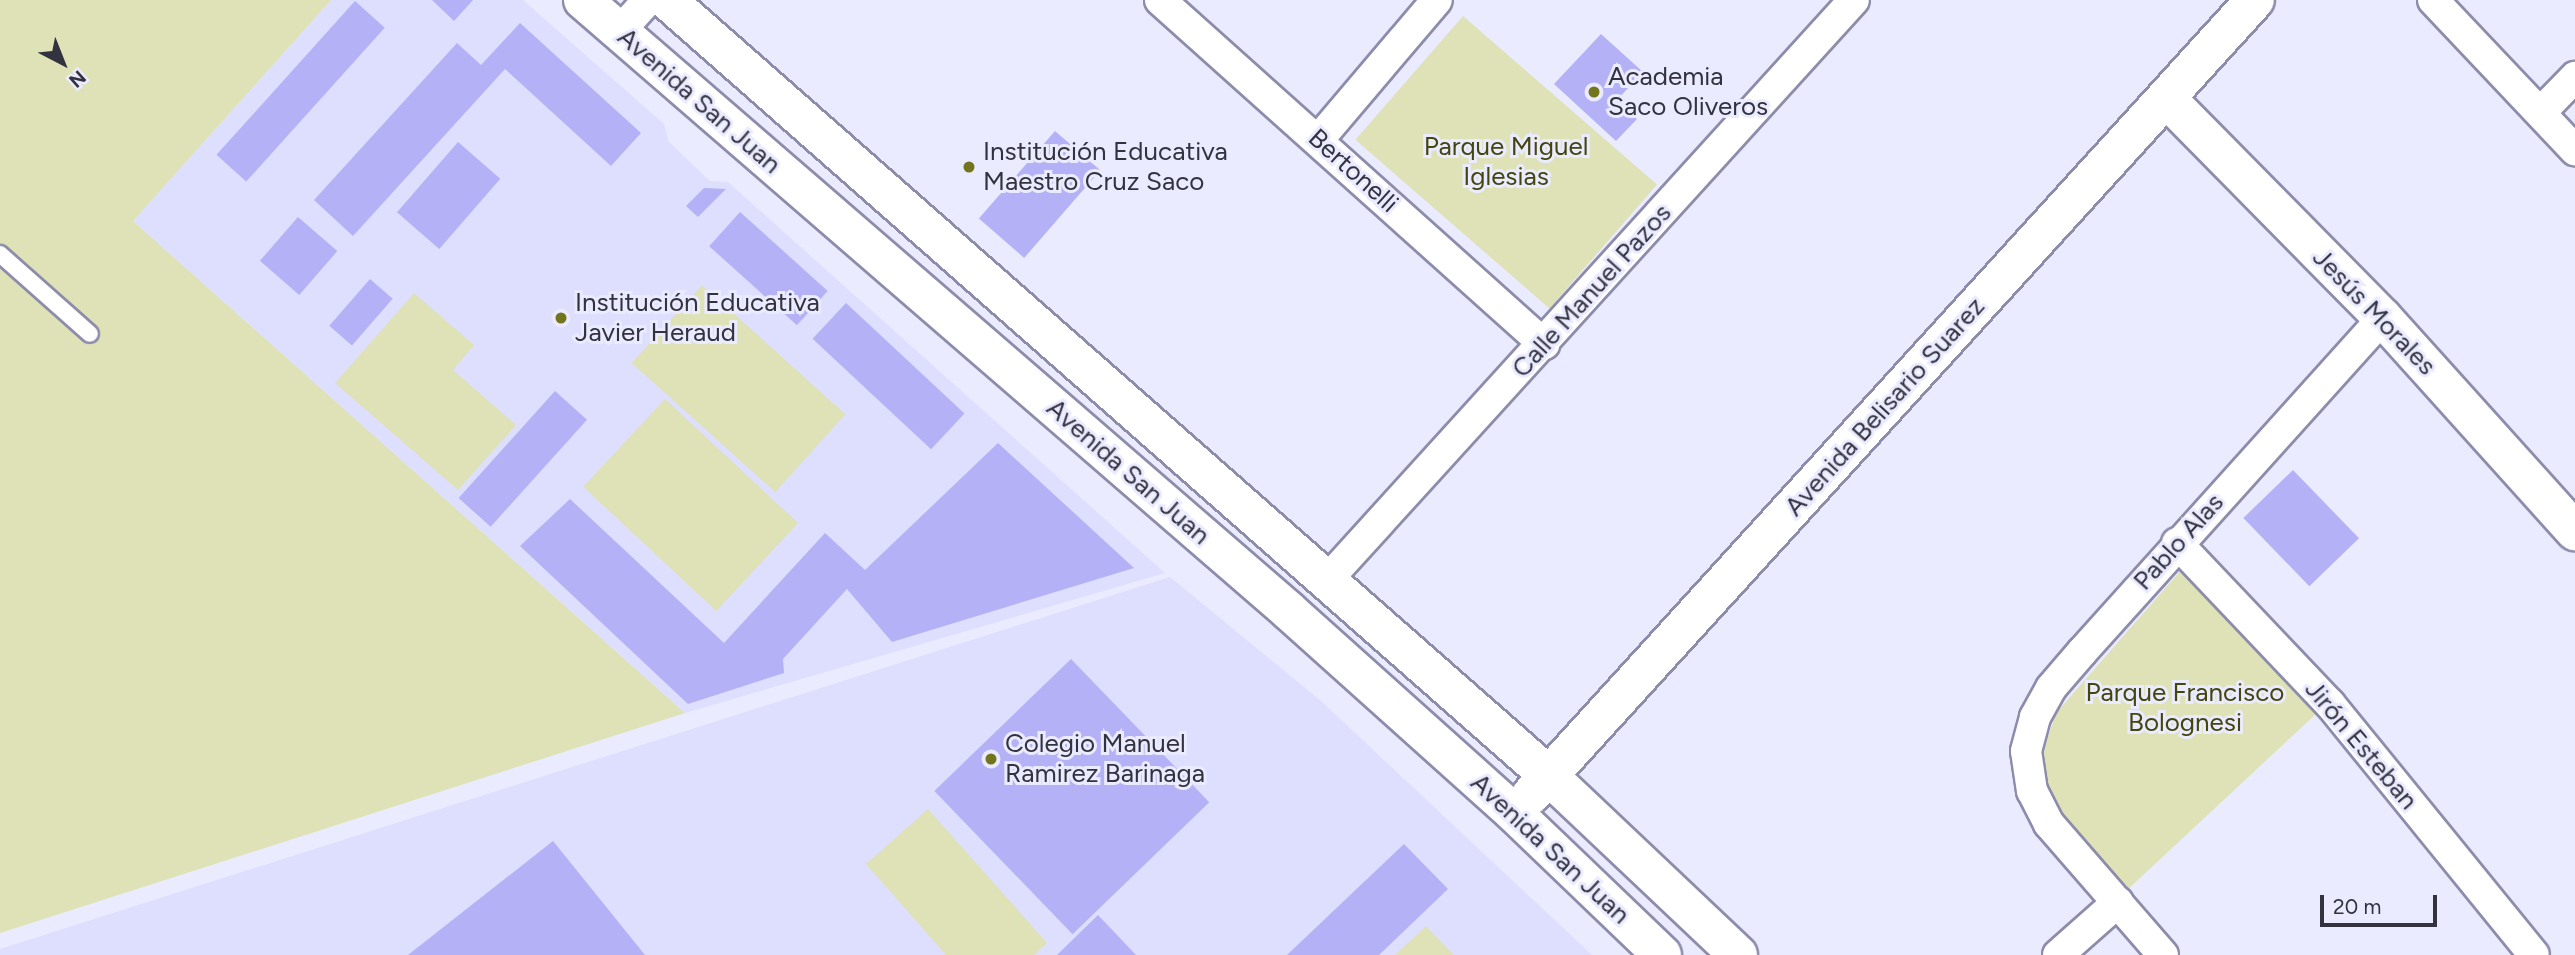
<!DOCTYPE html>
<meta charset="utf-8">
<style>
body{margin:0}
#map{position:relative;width:2575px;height:955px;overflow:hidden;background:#eaebff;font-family:Figtree,sans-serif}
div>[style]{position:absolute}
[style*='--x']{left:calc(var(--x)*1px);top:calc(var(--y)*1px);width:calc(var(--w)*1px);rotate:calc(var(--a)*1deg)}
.built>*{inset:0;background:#dedeff}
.green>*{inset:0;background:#dee2b6;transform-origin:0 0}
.building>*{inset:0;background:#b4b1f6;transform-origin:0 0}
.roads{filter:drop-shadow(2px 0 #8d8cab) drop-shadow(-2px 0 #8d8cab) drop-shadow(0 2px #8d8cab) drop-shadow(0 -2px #8d8cab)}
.lane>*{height:16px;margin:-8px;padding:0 8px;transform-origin:8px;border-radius:8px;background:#fff}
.street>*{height:30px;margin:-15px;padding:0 15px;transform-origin:15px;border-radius:15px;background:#fff}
.secondary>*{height:38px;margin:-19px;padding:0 19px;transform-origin:19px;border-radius:19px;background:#fff}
.dots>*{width:19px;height:19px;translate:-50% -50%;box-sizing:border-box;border:4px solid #eaebff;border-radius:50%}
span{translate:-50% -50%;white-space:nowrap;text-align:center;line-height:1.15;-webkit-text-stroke:6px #eaebff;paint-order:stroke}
.poi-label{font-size:26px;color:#333340}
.left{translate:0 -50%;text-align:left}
.street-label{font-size:26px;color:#333340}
.park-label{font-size:26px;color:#44460d}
.north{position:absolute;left:28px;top:28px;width:70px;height:70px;-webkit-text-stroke:5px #eaebff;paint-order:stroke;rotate:138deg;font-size:19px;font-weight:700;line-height:28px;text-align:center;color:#333340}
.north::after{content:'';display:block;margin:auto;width:24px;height:32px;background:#333340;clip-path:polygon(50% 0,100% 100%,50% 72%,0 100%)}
.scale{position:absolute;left:2320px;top:895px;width:117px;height:32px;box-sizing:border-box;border:4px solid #333340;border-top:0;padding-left:9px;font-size:21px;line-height:24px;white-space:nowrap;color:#333340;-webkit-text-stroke:5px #eaebff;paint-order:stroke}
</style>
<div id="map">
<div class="built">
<div style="clip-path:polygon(331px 0,523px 0,664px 124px,669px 142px,710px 181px,728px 182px,1165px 573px,685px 713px,133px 221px)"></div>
<div style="clip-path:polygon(1170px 577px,1321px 701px,1592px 955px,0 955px,0 949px)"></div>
</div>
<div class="green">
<div style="clip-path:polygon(0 0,331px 0,133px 221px,685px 713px,0 933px)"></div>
<div style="left:1463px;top:16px;width:257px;height:164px;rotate:41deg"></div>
<div style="left:702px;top:285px;width:193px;height:105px;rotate:42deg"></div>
<div style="clip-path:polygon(414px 293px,474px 345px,453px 370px,516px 425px,458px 490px,335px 383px)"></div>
<div style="left:665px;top:399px;width:182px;height:120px;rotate:43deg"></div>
<div style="clip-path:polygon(2182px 569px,2318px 712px,2126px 891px,2059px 813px,2043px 773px,2043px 752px,2056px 713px)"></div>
<div style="clip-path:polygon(928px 809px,1047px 943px,1034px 955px,946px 955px,866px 864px)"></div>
<div style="clip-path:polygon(1426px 926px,1454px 955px,1395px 955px)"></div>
</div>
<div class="building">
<div style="clip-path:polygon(432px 0,473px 0,454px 21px)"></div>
<div style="left:355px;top:1px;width:40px;height:207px;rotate:42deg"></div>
<div style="clip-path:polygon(520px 23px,641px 133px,611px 166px,505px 69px,353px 236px,314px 200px,457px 43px,481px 65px)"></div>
<div style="clip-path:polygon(1601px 34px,1643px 72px,1617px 100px,1637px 119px,1616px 141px,1554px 84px)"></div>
<div style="left:1055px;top:131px;width:60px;height:116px;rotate:41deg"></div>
<div style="left:458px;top:142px;width:56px;height:93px;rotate:41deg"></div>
<div style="clip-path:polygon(704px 188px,726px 189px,698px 217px,686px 206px)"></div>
<div style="left:740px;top:212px;width:118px;height:46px;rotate:42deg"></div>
<div style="left:298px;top:217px;width:52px;height:58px;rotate:41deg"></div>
<div style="left:370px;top:279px;width:30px;height:62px;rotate:41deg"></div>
<div style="left:846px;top:303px;width:162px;height:49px;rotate:43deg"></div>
<div style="left:555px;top:391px;width:43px;height:144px;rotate:42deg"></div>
<div style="clip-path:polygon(998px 443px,1134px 568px,892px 642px,847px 589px,783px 659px,784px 673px,688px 704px,520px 546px,570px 499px,724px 643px,825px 533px,865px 570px)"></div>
<div style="left:2293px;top:470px;width:95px;height:69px;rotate:46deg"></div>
<div style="left:1071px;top:659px;width:199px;height:190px;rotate:46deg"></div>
<div style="clip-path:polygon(553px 841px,645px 955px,408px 955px)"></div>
<div style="clip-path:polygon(1404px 844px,1448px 889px,1379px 955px,1287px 955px)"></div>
<div style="clip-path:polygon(1098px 915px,1136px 955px,1057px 955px)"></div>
</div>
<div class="roads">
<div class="lane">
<div style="--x:0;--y:254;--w:120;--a:41.6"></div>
</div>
<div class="street">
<div style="--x:1160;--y:0;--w:516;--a:41.86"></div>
<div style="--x:2433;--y:0;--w:207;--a:46.6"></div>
<div style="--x:619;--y:32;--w:43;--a:-47.8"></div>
<div style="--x:2541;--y:112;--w:49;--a:-45.8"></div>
<div style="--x:1319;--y:139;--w:182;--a:-49.7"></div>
<div style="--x:2177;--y:543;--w:222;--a:46.5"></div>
<div style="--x:2330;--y:704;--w:323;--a:50.9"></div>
<div style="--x:1328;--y:579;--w:782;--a:-47.75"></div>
<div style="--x:2058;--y:955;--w:80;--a:-41.5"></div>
<div style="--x:2163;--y:955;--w:174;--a:-131"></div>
<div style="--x:2049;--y:824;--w:37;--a:-117"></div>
<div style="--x:2032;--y:791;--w:40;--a:-98.5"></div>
<div style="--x:2026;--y:751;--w:35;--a:-75"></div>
<div style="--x:2035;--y:717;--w:33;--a:-61"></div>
<div style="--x:2051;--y:688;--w:48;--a:-49.3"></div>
<div style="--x:2082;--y:652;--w:450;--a:-48"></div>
</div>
<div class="secondary">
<div style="--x:583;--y:0;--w:934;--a:40.87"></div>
<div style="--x:1289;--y:611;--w:302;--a:41.9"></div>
<div style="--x:1514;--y:813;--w:205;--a:43.8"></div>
<div style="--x:667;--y:0;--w:1175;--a:41.34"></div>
<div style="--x:1549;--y:776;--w:260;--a:43.4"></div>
<div style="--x:2167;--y:99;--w:308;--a:45.4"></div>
<div style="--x:2383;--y:318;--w:287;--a:48"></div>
<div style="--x:1531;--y:795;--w:1075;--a:-47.68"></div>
</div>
</div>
<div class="dots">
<div style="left:1594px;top:92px;background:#72751c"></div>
<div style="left:969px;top:167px;background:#72751c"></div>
<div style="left:561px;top:318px;background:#72751c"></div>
<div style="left:991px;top:759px;background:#72751c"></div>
</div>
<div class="poi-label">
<span class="left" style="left:1608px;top:92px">Academia<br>Saco Oliveros</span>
<span class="left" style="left:983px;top:167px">Institución Educativa<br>Maestro Cruz Saco</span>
<span class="left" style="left:575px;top:318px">Institución Educativa<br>Javier Heraud</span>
<span class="left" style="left:1005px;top:759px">Colegio Manuel<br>Ramirez Barinaga</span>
</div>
<div class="street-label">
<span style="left:699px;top:101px;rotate:41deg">Avenida San Juan</span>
<span style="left:1353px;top:171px;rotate:42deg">Bertonelli</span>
<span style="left:1592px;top:291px;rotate:-48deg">Calle Manuel Pazos</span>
<span style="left:2374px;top:312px;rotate:46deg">Jesús Morales</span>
<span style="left:1885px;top:407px;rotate:-48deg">Avenida Belisario Suarez</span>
<span style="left:1128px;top:472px;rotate:41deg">Avenida San Juan</span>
<span style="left:2179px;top:542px;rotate:-48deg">Pablo Alas</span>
<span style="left:2361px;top:745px;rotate:50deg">Jirón Esteban</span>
<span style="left:1550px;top:849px;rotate:43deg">Avenida San Juan</span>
</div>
<div class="park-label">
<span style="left:1506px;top:162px">Parque Miguel<br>Iglesias</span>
<span style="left:2185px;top:708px">Parque Francisco<br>Bolognesi</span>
</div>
<div class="north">N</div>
<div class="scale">20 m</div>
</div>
